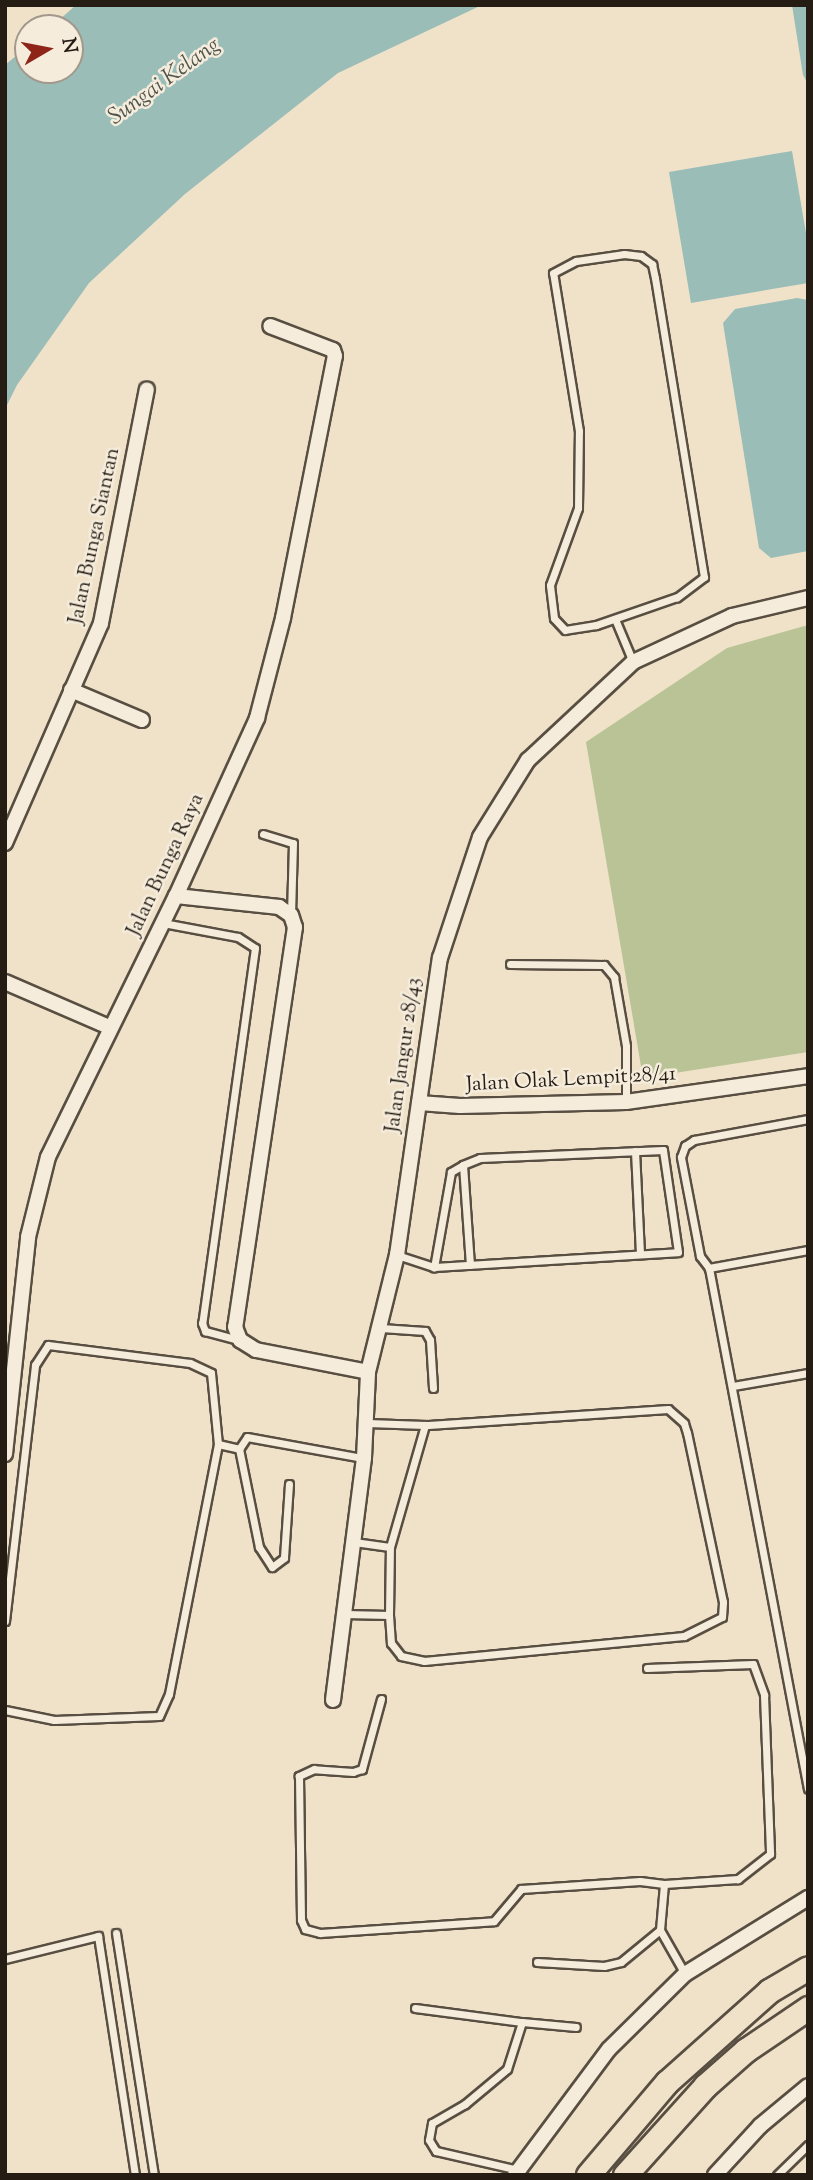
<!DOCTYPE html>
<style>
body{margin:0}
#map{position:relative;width:813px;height:2180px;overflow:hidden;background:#f0e2c9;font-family:"Sorts Mill Goudy",serif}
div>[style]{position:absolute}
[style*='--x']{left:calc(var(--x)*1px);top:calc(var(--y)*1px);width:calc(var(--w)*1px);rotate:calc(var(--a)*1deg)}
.green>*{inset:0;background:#b9c396}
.water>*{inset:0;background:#9abdb8}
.roads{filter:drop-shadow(2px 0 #584e41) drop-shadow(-2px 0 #584e41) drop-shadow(0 2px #584e41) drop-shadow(0 -2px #584e41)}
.service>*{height:7px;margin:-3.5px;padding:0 3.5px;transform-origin:3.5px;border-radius:3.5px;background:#f5ecdc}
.minor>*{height:14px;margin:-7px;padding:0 7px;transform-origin:7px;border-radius:7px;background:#f5ecdc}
.primary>*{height:23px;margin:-11.5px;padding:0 11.5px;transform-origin:11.5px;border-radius:11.5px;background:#f0e2c9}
span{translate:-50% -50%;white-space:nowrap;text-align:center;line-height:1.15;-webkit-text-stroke:5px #f5ecdc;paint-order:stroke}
.street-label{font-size:21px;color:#251d14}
.water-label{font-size:23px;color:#4e554d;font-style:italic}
.frame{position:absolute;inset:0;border:7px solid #251d14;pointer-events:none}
.north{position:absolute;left:14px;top:14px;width:70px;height:70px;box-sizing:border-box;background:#f5ecdc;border:2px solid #a2998c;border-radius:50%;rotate:80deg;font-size:19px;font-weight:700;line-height:28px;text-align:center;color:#251d14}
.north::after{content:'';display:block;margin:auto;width:24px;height:32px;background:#8f2418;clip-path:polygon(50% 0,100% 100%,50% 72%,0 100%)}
</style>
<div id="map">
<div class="green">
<div style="clip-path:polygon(808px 625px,808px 1052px,643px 1078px,586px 742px,727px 648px)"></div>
</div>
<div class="water">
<div style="clip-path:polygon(76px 5px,482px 5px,338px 73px,185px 194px,89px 283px,17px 385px,5px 409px,5px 65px,28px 46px,28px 70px,70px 70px,70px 28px,50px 28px)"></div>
<div style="clip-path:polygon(792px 5px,808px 5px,808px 84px,803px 75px)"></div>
<div style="clip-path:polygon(792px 151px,808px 245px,808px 283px,691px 303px,669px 172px)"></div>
<div style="clip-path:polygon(797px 298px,808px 300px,808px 551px,771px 558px,759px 548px,723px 323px,735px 309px)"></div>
</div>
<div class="roads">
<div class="service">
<div style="--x:624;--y:254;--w:17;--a:7"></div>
<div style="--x:641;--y:256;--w:14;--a:36"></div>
<div style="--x:652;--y:264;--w:14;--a:78"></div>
<div style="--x:655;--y:278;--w:303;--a:80.7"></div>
<div style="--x:704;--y:577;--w:34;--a:143"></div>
<div style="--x:677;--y:597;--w:86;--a:160.9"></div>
<div style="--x:596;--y:625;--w:31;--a:171"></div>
<div style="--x:565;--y:630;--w:16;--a:-133"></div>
<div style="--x:554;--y:618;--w:33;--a:-97"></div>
<div style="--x:550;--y:585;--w:82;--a:-70"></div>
<div style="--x:578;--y:508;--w:77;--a:-89.3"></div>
<div style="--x:579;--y:431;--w:160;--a:-99.3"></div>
<div style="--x:553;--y:273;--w:26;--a:-28"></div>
<div style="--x:576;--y:261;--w:49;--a:-8.3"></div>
<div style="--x:615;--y:619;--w:47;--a:67.3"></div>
<div style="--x:263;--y:834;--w:31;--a:17"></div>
<div style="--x:293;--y:843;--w:72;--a:91.6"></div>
<div style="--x:163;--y:923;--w:76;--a:10.6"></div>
<div style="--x:238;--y:937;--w:20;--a:33"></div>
<div style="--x:255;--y:948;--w:379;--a:98"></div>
<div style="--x:202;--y:1323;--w:9;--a:69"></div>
<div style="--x:205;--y:1331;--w:35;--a:15"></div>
<div style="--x:510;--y:964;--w:94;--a:0.6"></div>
<div style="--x:604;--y:965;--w:16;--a:50"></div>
<div style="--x:614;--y:977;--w:70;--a:80.1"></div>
<div style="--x:626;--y:1046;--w:55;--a:90"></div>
<div style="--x:635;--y:1151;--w:103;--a:87.2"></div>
<div style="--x:463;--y:1165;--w:100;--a:86"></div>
<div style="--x:808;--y:1250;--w:101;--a:169.7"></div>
<div style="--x:709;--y:1268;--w:530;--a:79.24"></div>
<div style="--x:397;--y:1255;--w:39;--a:18"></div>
<div style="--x:434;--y:1267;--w:244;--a:-3.5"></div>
<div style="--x:678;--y:1252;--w:103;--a:-98.4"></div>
<div style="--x:663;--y:1150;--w:183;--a:177.5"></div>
<div style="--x:480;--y:1158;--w:18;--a:158"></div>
<div style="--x:463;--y:1165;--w:14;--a:150"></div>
<div style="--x:451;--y:1172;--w:97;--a:100.1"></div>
<div style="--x:709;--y:1268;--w:15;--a:-127"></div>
<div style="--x:700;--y:1256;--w:101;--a:-100.9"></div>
<div style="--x:681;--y:1157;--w:12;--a:-70"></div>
<div style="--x:685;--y:1146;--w:11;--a:-34"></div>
<div style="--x:694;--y:1140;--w:116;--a:-10.4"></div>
<div style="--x:381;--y:1328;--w:44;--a:3.9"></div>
<div style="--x:425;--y:1331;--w:10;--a:61"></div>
<div style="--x:430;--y:1340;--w:48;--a:86.4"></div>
<div style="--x:733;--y:1386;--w:76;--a:-9.8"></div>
<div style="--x:218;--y:1444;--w:22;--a:13"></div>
<div style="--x:289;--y:1484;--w:74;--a:93.9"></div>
<div style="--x:284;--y:1558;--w:15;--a:143"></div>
<div style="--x:272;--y:1567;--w:24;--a:-123"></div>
<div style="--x:259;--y:1547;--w:100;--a:-101.5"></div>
<div style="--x:239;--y:1449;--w:14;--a:-56"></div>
<div style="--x:247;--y:1437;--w:118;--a:10.3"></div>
<div style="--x:354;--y:1542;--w:36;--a:8"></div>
<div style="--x:390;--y:1547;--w:127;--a:-74"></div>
<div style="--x:345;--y:1614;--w:44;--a:1.3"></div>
<div style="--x:389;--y:1615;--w:28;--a:86"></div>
<div style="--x:391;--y:1643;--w:16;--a:52"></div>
<div style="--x:401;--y:1656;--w:24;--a:12"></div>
<div style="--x:424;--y:1661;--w:261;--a:-5.5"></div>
<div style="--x:684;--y:1636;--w:42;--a:-26.6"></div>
<div style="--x:722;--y:1617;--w:15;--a:-86"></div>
<div style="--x:723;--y:1602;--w:173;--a:-102"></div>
<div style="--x:687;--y:1433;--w:10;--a:-107"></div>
<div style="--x:684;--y:1423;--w:21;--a:-139"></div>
<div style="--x:668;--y:1409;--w:244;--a:176.2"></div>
<div style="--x:425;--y:1425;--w:58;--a:-178"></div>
<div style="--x:389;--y:1615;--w:68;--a:-89.2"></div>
<div style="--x:5;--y:1621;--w:258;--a:-83.3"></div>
<div style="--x:35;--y:1365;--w:24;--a:-57"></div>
<div style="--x:48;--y:1345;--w:143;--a:7.2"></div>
<div style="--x:190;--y:1363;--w:23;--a:25"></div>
<div style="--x:211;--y:1373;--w:71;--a:84.4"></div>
<div style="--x:218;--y:1444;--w:255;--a:101.1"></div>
<div style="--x:169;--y:1694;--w:24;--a:114"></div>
<div style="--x:159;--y:1716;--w:105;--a:177.8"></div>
<div style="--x:54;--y:1720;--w:50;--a:-168.5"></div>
<div style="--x:647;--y:1668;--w:106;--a:-2.2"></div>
<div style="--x:753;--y:1664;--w:33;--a:70"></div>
<div style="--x:764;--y:1695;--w:159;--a:87.8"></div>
<div style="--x:770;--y:1854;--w:41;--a:142"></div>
<div style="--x:738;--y:1879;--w:74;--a:176.1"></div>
<div style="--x:381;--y:1699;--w:73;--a:105.2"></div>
<div style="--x:362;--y:1769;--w:9;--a:162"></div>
<div style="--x:353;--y:1772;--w:39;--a:-176"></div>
<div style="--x:314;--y:1769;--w:17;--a:155"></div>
<div style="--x:299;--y:1776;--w:144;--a:89.2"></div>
<div style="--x:301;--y:1920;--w:10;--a:66"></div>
<div style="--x:305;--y:1929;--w:16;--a:15"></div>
<div style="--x:320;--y:1933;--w:174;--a:-3.9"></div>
<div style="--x:494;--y:1921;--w:42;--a:-49.8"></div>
<div style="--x:521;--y:1889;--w:119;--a:-3.8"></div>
<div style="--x:640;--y:1881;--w:24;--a:7"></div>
<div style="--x:664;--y:1884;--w:46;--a:95"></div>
<div style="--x:660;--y:1930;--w:51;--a:60.4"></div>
<div style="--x:116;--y:1933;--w:245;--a:81.1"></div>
<div style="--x:5;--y:1959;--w:96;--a:-13.9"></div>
<div style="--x:98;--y:1936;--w:242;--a:81.2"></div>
<div style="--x:537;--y:1962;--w:67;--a:3.4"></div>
<div style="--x:604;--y:1966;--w:17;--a:-13"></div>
<div style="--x:621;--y:1962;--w:50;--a:-39.4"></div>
<div style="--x:415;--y:2008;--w:108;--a:7.5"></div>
<div style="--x:522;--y:2022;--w:49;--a:107.7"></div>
<div style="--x:507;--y:2069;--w:55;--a:140.2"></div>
<div style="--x:465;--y:2104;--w:38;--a:150"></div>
<div style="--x:432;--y:2123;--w:17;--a:100"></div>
<div style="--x:429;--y:2140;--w:13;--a:58"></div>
<div style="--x:436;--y:2151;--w:84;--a:13"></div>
<div style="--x:522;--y:2022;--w:54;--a:5.3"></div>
<div style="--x:777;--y:2175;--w:43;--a:-44.1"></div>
</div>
<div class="minor">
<div style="--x:71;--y:690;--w:77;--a:22.9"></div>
<div style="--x:5;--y:843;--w:240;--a:-66.4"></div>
<div style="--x:101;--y:623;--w:238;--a:-78.9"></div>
<div style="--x:176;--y:896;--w:104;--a:6.1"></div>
<div style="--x:279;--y:907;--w:14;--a:34"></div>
<div style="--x:291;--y:915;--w:13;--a:72"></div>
<div style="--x:295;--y:927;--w:404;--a:98.5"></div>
<div style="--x:235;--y:1327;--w:14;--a:69"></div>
<div style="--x:240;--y:1340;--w:19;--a:32"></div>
<div style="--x:256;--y:1350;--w:114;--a:11.1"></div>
<div style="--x:5;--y:982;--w:113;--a:23.4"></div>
<div style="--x:419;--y:1103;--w:41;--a:4.2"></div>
<div style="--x:460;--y:1106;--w:166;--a:-1.4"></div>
<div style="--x:626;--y:1102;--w:184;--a:-8.1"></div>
<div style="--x:5;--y:1454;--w:218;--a:-83.9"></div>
<div style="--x:28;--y:1237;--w:82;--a:-76"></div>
<div style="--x:48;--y:1157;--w:291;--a:-63.9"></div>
<div style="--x:176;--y:896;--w:196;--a:-65.5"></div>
<div style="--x:257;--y:718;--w:103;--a:-75.4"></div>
<div style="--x:283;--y:618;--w:267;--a:-78.8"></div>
<div style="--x:335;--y:356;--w:6;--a:-108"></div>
<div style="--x:333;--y:350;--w:67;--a:-159.1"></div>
<div style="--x:333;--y:1700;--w:244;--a:-82.7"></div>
<div style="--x:364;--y:1458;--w:86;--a:-87.3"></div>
<div style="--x:368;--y:1372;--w:121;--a:-76.1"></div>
<div style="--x:397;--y:1255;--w:300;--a:-81.8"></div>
<div style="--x:440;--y:958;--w:127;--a:-71.7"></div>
<div style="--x:480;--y:837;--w:91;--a:-58.1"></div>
<div style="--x:528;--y:760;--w:144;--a:-43"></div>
<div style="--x:633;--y:662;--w:109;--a:-24.9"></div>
<div style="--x:732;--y:616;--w:78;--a:-13.3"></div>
<div style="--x:515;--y:2175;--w:157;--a:-53.3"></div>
<div style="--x:609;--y:2049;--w:107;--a:-44.6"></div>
<div style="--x:685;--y:1974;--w:145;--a:-31.7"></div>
<div style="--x:715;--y:2175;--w:67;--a:-47.4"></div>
<div style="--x:760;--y:2126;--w:62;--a:-39.8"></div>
</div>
<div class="primary">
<div style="--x:588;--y:2175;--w:122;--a:-49.7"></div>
<div style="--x:667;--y:2082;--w:137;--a:-41.7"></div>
<div style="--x:769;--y:1991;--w:45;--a:-30.5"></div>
<div style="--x:625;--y:2175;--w:120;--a:-48"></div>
<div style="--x:705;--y:2086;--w:55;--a:-41.3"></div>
<div style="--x:746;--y:2050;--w:75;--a:-34.1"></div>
</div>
</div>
<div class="street-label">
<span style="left:95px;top:536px;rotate:-78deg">Jalan Bunga Siantan</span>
<span style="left:166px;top:865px;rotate:-65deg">Jalan Bunga Raya</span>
<span style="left:404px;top:1055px;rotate:-82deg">Jalan Jangur 28/43</span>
<span style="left:571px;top:1080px;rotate:-3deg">Jalan Olak Lempit 28/41</span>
</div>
<div class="water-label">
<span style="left:165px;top:82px;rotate:-36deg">Sungai Kelang</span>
</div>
<div class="frame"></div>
<div class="north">N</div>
</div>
